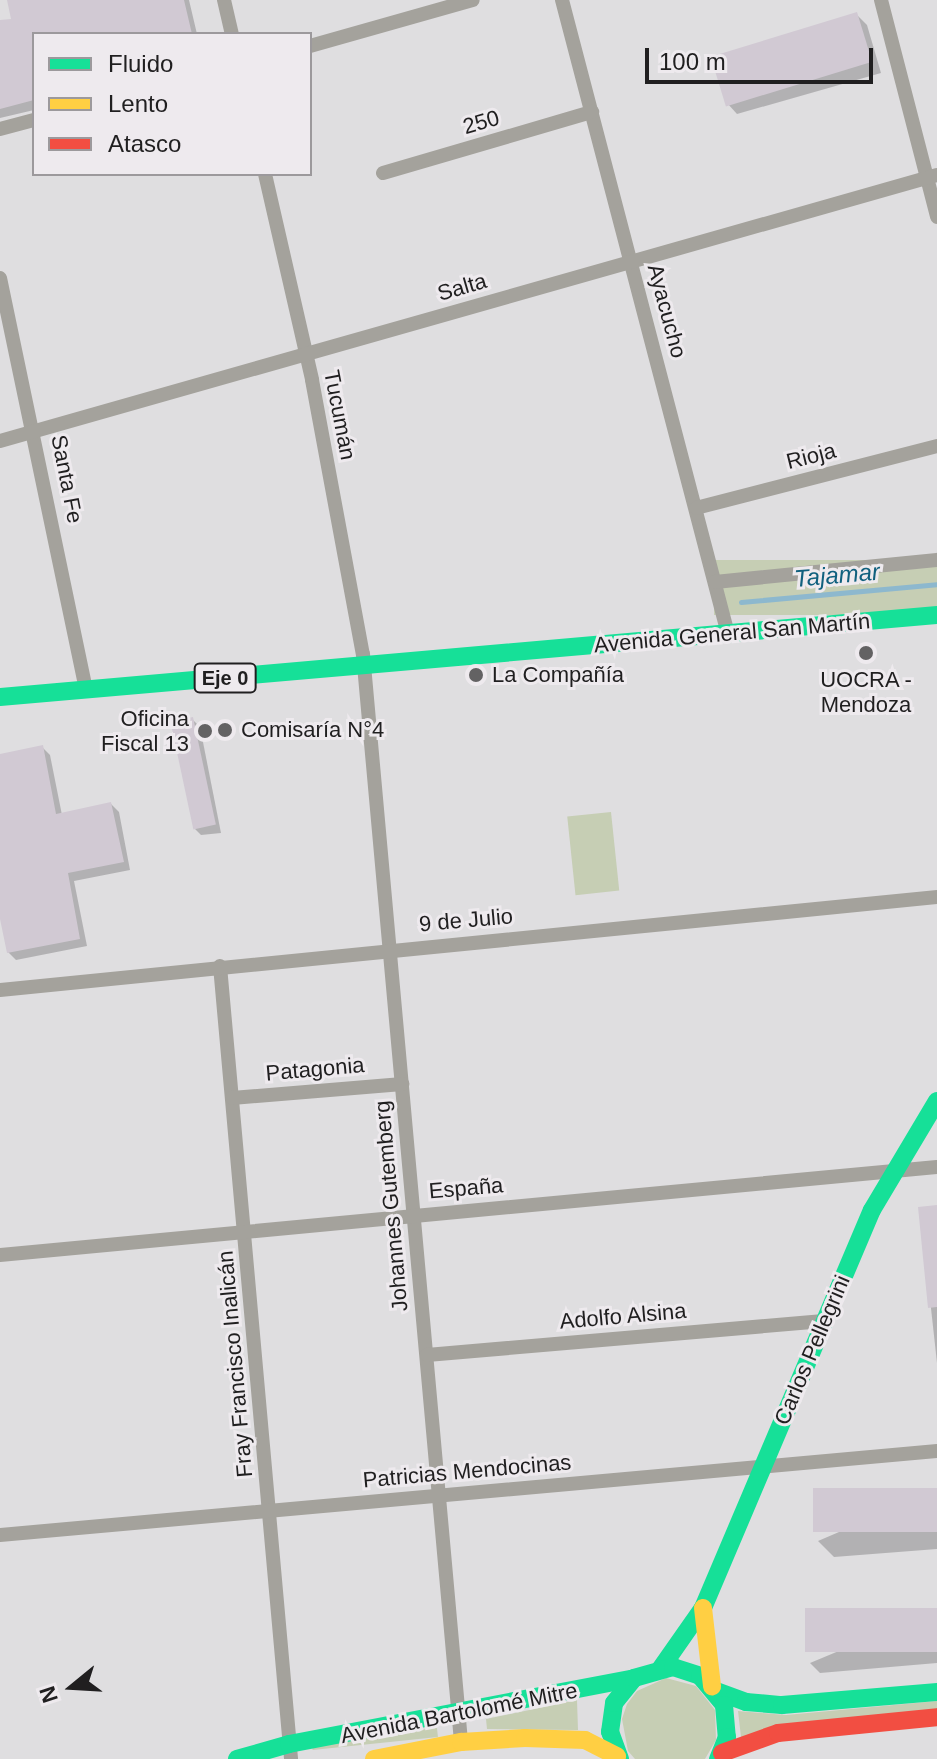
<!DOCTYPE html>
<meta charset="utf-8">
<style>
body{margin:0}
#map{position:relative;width:937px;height:1759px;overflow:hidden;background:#dfdee0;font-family:Helvetica,sans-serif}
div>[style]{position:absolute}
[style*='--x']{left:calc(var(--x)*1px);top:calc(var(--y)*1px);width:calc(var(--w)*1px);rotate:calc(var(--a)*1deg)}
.green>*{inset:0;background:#c6ceb4;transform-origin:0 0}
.shadow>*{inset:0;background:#0003}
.stream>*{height:5px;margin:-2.5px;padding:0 2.5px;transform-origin:2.5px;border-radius:2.5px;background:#8db8ce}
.building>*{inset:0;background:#d1c9d3;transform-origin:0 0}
.street>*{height:14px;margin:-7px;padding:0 7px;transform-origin:7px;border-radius:7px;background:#a4a29c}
.fast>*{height:18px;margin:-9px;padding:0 9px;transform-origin:9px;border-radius:9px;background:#16e098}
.slow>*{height:18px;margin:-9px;padding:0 9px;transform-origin:9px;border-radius:9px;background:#ffcf43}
.jam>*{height:18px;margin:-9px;padding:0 9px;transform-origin:9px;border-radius:9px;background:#f24e42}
.dots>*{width:22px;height:22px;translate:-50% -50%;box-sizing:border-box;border:4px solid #eeeaee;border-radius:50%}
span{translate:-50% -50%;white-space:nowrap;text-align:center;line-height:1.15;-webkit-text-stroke:6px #eeeaee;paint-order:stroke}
.shield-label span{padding:2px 6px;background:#eeeaee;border:2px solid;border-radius:6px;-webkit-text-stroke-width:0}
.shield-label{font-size:20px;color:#201f20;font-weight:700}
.street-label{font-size:22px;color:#201f20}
.poi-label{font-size:22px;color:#201f20}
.left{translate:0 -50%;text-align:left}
.right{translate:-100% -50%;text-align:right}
.water-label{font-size:24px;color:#10607e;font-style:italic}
.legend{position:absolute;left:32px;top:32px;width:280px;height:144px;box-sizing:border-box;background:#eeeaee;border:2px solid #9c999c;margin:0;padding:10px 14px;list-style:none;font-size:24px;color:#201f20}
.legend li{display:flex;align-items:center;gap:16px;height:40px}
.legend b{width:40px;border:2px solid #9c999c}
.north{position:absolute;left:32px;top:1647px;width:80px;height:80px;-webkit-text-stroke:6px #eeeaee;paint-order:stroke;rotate:252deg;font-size:22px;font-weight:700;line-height:32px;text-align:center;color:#201f20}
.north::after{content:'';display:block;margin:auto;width:28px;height:36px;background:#201f20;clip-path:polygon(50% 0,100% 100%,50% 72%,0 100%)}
.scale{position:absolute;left:645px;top:48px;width:228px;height:36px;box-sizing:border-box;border:4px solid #201f20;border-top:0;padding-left:10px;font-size:24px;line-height:28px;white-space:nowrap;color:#201f20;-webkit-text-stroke:6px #eeeaee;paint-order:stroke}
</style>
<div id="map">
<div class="green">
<div style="left:937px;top:560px;width:55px;height:223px;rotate:90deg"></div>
<div style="left:611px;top:812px;width:79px;height:44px;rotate:84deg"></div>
<div style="clip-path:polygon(666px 1678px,696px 1686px,715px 1710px,716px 1740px,705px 1759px,635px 1759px,628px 1751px,622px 1719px,627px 1704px,637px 1691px)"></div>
<div style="clip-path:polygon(577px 1700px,578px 1730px,487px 1729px,486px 1719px)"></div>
<div style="clip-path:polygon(937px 1701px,937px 1709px,741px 1737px,738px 1711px,786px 1715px)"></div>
<div style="left:437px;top:1728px;width:9px;height:126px;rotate:84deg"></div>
</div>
<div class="shadow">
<div style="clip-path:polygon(9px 0,189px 0,197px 34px,34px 34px,34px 110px,0 118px,0 47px,25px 71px)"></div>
<div style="clip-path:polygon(856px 14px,867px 25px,881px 73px,737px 114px,727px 103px)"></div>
<div style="clip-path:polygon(192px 719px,200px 727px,221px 833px,201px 835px,193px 827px)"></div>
<div style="clip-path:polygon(42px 747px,50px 755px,62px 815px,111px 804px,119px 812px,130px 870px,74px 881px,87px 946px,16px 960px,8px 952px,0 908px,0 756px)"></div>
<div style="clip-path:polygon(937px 1207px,937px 1363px,920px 1208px)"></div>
<div style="clip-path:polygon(937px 1490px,937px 1549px,834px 1557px,818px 1541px)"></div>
<div style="clip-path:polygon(937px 1610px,937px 1663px,820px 1673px,810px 1663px)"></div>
</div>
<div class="stream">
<div style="--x:741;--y:602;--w:197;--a:-5.2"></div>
</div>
<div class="building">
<div style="clip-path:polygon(7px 0,184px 0,192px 34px,34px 34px,34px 100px,0 109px,0 20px,11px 19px)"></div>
<div style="left:857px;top:12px;width:52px;height:153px;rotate:73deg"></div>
<div style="left:193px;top:717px;width:110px;height:23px;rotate:78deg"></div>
<div style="clip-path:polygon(43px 745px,56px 814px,111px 802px,124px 862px,68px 873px,80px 939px,7px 953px,0 919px,0 754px)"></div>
<div style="clip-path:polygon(937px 1205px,937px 1307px,928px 1308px,918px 1207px)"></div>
<div style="left:937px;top:1488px;width:44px;height:124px;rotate:90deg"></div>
<div style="left:937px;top:1608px;width:44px;height:132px;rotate:90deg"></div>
</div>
<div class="street">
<div style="--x:224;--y:0;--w:35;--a:77"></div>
<div style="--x:562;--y:0;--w:655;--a:75.33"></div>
<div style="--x:881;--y:0;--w:224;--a:75.5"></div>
<div style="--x:310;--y:46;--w:169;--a:-15.8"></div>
<div style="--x:0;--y:129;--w:35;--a:-15"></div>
<div style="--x:383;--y:173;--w:218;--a:-16.3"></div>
<div style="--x:265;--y:174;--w:211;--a:77.1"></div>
<div style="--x:312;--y:380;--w:279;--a:79.5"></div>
<div style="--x:363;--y:654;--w:1092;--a:84.85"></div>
<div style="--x:0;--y:278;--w:420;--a:78.2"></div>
<div style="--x:0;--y:441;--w:974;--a:-15.85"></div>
<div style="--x:696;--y:508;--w:249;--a:-14.4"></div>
<div style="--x:715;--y:582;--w:223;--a:-5.7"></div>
<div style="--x:220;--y:966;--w:796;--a:84.88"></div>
<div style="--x:0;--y:990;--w:942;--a:-5.67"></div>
<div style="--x:232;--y:1098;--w:171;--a:-4.7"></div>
<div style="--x:0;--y:1255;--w:941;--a:-5.37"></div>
<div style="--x:427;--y:1355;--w:398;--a:-4.9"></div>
<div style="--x:0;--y:1535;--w:941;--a:-5.12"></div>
</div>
<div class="fast">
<div style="--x:0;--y:697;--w:941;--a:-5"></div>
<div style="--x:661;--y:1668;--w:73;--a:-55"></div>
<div style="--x:703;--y:1608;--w:432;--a:-67"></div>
<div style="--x:872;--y:1210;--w:127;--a:-59.2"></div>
<div style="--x:716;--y:1691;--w:32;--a:20"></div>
<div style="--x:746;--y:1702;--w:36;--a:5"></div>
<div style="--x:782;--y:1705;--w:156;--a:-4.8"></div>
<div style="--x:237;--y:1759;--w:54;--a:-16.1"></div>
<div style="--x:289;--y:1744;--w:351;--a:-10.8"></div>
<div style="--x:620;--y:1759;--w:29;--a:-110"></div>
<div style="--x:610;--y:1732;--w:29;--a:-82"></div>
<div style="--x:614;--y:1703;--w:32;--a:-51"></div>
<div style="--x:634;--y:1678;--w:41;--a:-15.8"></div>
<div style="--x:673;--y:1667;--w:28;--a:18"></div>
<div style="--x:700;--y:1676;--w:38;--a:50"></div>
<div style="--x:724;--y:1705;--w:32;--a:85"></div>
<div style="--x:727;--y:1737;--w:24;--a:112"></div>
</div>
<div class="slow">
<div style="--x:703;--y:1608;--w:79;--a:83.4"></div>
<div style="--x:374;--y:1759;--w:89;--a:-11.1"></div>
<div style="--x:461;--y:1742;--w:64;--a:-3.6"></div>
<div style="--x:525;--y:1738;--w:60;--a:1.9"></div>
<div style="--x:585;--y:1740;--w:36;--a:27"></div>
</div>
<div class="jam">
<div style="--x:722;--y:1753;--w:59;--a:-19.7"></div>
<div style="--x:778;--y:1733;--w:160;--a:-5.7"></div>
</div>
<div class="dots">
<div style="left:866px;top:653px;background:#636263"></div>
<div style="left:476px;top:675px;background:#636263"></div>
<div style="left:225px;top:730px;background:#636263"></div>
<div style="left:205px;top:731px;background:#636263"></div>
</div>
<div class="shield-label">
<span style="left:225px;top:678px">Eje 0</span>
</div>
<div class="street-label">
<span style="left:481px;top:122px;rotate:-16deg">250</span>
<span style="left:462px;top:287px;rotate:-16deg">Salta</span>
<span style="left:667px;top:311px;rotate:75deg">Ayacucho</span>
<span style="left:340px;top:415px;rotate:79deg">Tucumán</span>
<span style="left:811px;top:456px;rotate:-14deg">Rioja</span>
<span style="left:67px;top:479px;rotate:79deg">Santa Fe</span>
<span style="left:732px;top:633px;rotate:-5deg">Avenida General San Martín</span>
<span style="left:466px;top:920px;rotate:-5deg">9 de Julio</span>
<span style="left:315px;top:1069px;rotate:-5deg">Patagonia</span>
<span style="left:466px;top:1188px;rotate:-5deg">España</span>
<span style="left:391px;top:1206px;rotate:-95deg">Johannes Gutemberg</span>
<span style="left:623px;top:1316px;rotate:-5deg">Adolfo Alsina</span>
<span style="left:812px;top:1350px;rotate:-67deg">Carlos Pellegrini</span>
<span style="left:235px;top:1364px;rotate:-95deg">Fray Francisco Inalicán</span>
<span style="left:467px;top:1471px;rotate:-5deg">Patricias Mendocinas</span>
<span style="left:459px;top:1713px;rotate:-11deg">Avenida Bartolomé Mitre</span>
</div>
<div class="poi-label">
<span class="left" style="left:492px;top:675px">La Compañía</span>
<span style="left:866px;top:692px">UOCRA -<br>Mendoza</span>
<span class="right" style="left:189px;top:731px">Oficina<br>Fiscal 13</span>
<span class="left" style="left:241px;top:730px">Comisaría N°4</span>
</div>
<div class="water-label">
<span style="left:837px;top:575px;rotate:-5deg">Tajamar</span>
</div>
<ul class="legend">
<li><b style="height:10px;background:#16e098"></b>Fluido</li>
<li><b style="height:10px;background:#ffcf43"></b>Lento</li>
<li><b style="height:10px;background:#f24e42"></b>Atasco</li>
</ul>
<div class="north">N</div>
<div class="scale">100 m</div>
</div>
